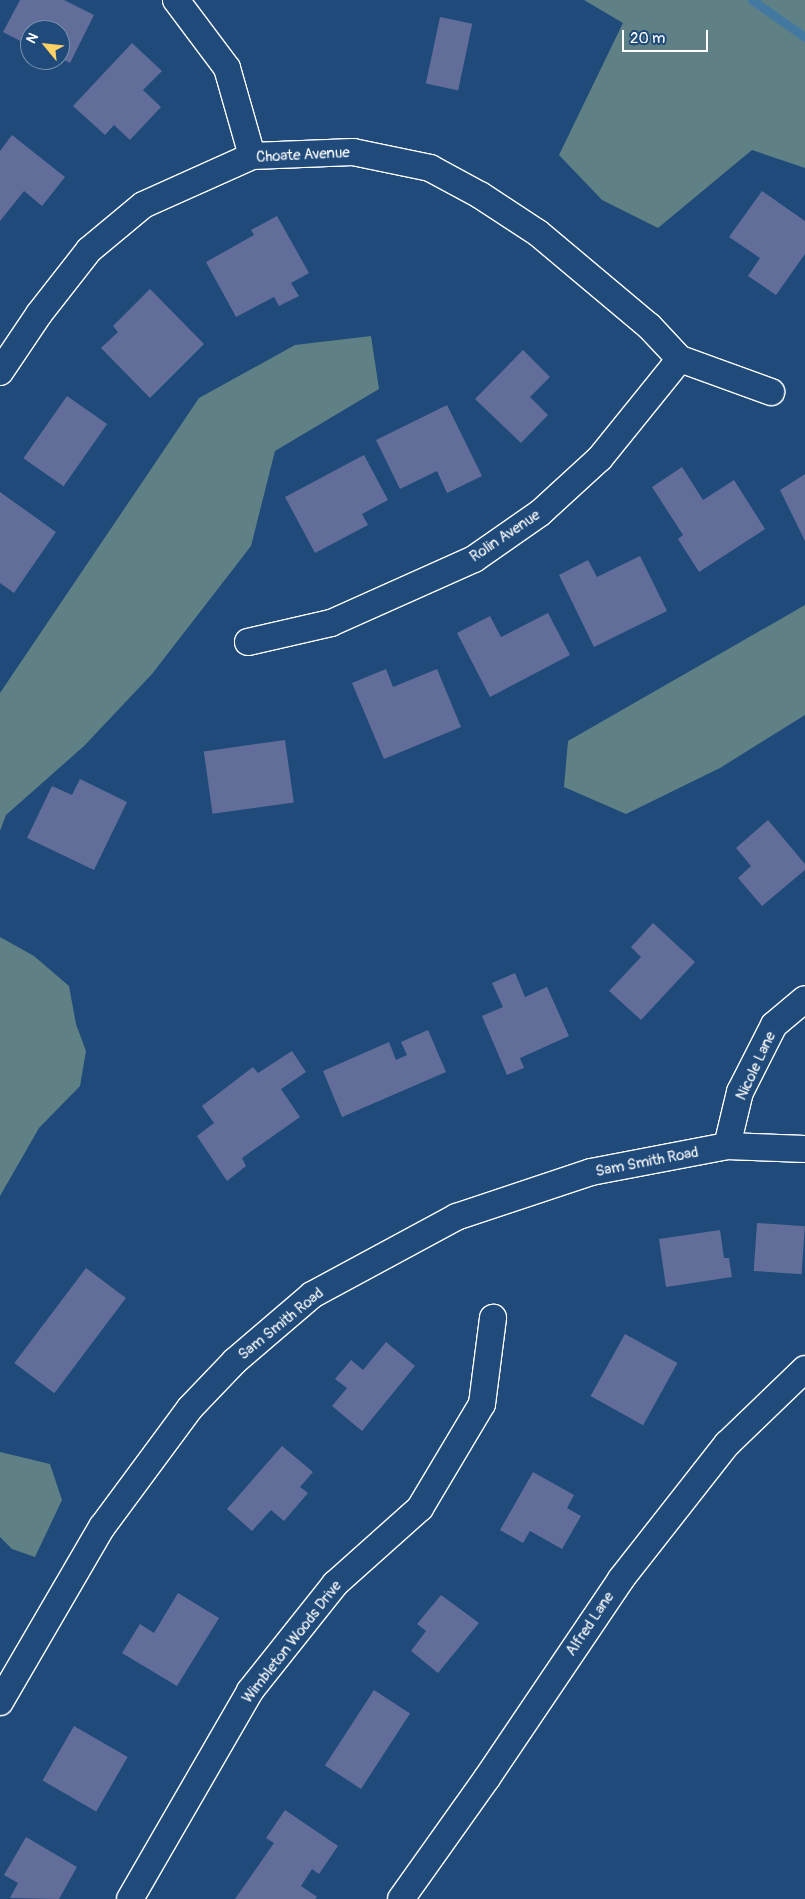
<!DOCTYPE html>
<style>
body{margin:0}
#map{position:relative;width:805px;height:1899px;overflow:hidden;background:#1f4a7a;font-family:Pangolin,sans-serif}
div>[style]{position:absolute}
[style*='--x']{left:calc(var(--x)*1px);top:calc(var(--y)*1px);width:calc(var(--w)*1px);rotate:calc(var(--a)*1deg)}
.green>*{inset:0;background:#5f8185}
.stream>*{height:9px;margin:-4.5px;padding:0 4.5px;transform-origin:4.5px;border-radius:4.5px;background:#4379a0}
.building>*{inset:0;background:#626e99;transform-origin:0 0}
.roads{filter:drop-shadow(1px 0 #fff) drop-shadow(-1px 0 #fff) drop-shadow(0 1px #fff) drop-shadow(0 -1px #fff)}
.street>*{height:26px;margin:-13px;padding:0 13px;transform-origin:13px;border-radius:13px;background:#1f4a7a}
span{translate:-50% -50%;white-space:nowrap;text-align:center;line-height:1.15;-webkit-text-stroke:5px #1f4a7a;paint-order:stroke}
.street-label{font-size:15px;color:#fff}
.north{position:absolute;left:20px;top:20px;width:50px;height:50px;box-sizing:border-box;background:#1f4a7a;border:1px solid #7992af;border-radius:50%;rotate:298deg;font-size:14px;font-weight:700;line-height:20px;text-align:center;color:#fff}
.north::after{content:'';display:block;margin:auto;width:18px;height:22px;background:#ffd166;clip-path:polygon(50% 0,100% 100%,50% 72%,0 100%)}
.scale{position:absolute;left:622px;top:30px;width:86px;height:22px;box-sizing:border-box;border:2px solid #fff;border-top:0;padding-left:6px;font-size:15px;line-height:18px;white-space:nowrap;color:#fff;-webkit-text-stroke:4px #1f4a7a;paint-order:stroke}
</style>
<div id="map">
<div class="green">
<div style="clip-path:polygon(584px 0,805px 0,805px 168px,752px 150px,658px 228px,602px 200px,559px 155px,623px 23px)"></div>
<div style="clip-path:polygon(371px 336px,379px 389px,275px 451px,251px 546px,152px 674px,84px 746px,6px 815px,0 831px,0 693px,199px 398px,295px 345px)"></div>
<div style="clip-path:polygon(805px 605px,805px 715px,720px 768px,626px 814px,564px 787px,568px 741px)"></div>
<div style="clip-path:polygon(0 937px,34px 956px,69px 986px,76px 1024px,86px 1051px,80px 1086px,39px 1128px,0 1196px)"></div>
<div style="clip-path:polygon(0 1452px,50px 1464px,62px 1500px,35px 1557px,12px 1549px,0 1537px)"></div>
</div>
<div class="stream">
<div style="--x:752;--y:0;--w:65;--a:34.9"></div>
</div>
<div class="building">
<div style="clip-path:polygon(20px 0,64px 0,94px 15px,70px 63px,60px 58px,60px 30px,30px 30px,30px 46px,3px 32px)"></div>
<div style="left:440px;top:17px;width:33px;height:68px;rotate:12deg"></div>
<div style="clip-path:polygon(132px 43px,162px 71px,143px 90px,161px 107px,130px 140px,114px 125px,105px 135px,73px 106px)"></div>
<div style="clip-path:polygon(12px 135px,65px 177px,42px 206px,24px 191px,0 221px,0 151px)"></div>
<div style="clip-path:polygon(762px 191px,805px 221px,805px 254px,776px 295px,748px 276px,760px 258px,729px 237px)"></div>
<div style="clip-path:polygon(277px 216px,309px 273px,291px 283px,299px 296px,279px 306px,274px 297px,236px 317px,206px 262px,254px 235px,251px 230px)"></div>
<div style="clip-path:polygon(150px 289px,204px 344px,150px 398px,101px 348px,118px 332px,113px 326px)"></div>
<div style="clip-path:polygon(523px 350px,550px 377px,530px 397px,548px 415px,521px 443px,475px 399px)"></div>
<div style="left:67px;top:396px;width:49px;height:76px;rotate:35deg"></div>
<div style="clip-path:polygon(447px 405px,482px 476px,447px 493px,437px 471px,400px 489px,376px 440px)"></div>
<div style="clip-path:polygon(364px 455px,388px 500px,362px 514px,368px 525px,315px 553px,285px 497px)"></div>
<div style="clip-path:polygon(682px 467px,703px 500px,734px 480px,765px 529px,699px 572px,678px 539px,683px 535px,652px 487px)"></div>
<div style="clip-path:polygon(805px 474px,805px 541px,780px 490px)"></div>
<div style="clip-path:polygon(0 492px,56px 532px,14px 593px,0 583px)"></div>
<div style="clip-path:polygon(640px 556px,667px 611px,594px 647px,559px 575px,588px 560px,597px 577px)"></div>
<div style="clip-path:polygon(548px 613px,570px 655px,490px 697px,457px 633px,490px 616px,501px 637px)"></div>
<div style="clip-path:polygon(386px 669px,393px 687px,437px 669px,461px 727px,384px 759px,352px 683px)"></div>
<div style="left:285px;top:740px;width:63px;height:82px;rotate:82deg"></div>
<div style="clip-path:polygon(80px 779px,127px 802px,94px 870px,27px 838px,52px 786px,72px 795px)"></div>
<div style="clip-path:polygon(768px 820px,805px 864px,805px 870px,762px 906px,738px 878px,751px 866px,736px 848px)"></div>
<div style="clip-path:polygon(653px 923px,695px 962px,641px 1020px,609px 991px,641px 957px,631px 947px)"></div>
<div style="clip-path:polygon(515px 973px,525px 997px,547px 987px,569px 1036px,520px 1058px,524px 1068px,507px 1075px,482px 1016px,503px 1007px,492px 983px)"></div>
<div style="clip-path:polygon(428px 1030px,446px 1072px,342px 1117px,323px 1071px,389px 1042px,396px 1060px,407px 1055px,401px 1042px)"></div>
<div style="clip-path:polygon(292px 1051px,306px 1072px,281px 1089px,300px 1117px,242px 1158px,246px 1166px,227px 1181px,197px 1136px,214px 1123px,202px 1106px,253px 1067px,258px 1073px)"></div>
<div style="left:757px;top:1223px;width:48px;height:48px;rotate:4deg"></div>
<div style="clip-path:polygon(720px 1230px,724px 1258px,729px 1258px,732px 1277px,666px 1287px,659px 1239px)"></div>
<div style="left:86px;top:1268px;width:50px;height:119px;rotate:37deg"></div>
<div style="left:625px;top:1334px;width:60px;height:71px;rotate:29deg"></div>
<div style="clip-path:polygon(386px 1342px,415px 1366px,362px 1431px,332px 1406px,347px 1388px,335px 1379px,351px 1360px,363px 1370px)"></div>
<div style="clip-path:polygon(282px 1446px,313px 1472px,300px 1487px,308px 1493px,284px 1521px,271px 1510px,252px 1531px,227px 1509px)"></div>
<div style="clip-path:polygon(533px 1472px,574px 1495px,567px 1508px,581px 1516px,562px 1549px,530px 1531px,523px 1543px,500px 1530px)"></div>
<div style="clip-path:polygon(178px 1593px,219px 1618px,177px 1686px,122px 1653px,140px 1624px,154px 1633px)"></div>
<div style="clip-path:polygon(441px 1595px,479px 1623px,438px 1673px,411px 1651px,426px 1631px,417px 1624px)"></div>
<div style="left:374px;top:1690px;width:43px;height:90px;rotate:33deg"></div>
<div style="left:74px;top:1726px;width:62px;height:63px;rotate:30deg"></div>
<div style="clip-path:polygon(285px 1810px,338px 1846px,319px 1874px,312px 1869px,301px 1886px,317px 1897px,315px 1899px,235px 1899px,274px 1843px,266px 1838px)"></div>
<div style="clip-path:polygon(26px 1837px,77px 1867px,59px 1899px,10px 1898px,18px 1883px,4px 1875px)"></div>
</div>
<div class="roads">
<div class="street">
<div style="--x:176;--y:0;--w:85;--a:53.1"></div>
<div style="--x:227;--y:68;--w:91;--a:74.1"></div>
<div style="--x:0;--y:372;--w:70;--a:-56.1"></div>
<div style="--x:39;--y:314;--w:81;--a:-52"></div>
<div style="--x:89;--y:250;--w:70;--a:-39.8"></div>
<div style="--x:143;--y:205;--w:120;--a:-24.2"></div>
<div style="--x:252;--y:156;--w:101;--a:-2.3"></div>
<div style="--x:353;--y:152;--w:79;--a:11.7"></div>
<div style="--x:430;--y:168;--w:57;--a:28.4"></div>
<div style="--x:480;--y:195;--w:69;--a:33.2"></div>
<div style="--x:538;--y:233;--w:145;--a:40"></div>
<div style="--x:649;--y:326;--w:45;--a:46.8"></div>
<div style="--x:680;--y:359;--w:97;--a:19.9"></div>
<div style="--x:248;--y:642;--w:85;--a:-12.9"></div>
<div style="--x:331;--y:623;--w:157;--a:-24.1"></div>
<div style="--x:474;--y:559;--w:80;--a:-34.9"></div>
<div style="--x:540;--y:513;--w:81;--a:-42.5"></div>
<div style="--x:600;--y:458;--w:127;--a:-51.1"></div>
<div style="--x:727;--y:1146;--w:56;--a:-76.5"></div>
<div style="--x:740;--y:1092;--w:75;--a:-63.1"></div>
<div style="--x:774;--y:1025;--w:40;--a:-40"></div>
<div style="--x:0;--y:1702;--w:203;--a:-59.8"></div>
<div style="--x:102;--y:1527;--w:148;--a:-53.5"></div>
<div style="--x:190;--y:1408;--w:65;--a:-46.2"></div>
<div style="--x:235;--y:1361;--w:101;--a:-40.6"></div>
<div style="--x:312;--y:1295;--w:164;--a:-28.4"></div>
<div style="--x:456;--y:1217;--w:142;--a:-18.4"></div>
<div style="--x:591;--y:1172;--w:138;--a:-10.8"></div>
<div style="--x:727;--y:1146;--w:78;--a:2.2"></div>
<div style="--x:130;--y:1899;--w:240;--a:-60"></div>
<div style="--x:250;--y:1691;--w:137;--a:-51.5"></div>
<div style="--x:335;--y:1584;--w:114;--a:-41.8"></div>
<div style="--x:420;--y:1508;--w:121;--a:-59.2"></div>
<div style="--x:482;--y:1404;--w:87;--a:-82.7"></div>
<div style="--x:401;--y:1899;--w:148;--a:-54.6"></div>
<div style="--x:487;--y:1778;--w:240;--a:-56"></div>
<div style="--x:621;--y:1579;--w:172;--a:-51.9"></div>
<div style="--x:727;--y:1444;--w:108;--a:-43.9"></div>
</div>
</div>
<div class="street-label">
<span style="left:303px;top:155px;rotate:-3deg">Choate Avenue</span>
<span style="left:505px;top:536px;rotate:-34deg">Rolin Avenue</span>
<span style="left:756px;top:1066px;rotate:-65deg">Nicole Lane</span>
<span style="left:647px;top:1162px;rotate:-11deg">Sam Smith Road</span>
<span style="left:281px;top:1324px;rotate:-39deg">Sam Smith Road</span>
<span style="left:590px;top:1624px;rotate:-56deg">Alfred Lane</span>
<span style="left:292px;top:1642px;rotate:-52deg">Wimbleton Woods Drive</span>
</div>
<div class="north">N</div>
<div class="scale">20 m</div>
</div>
